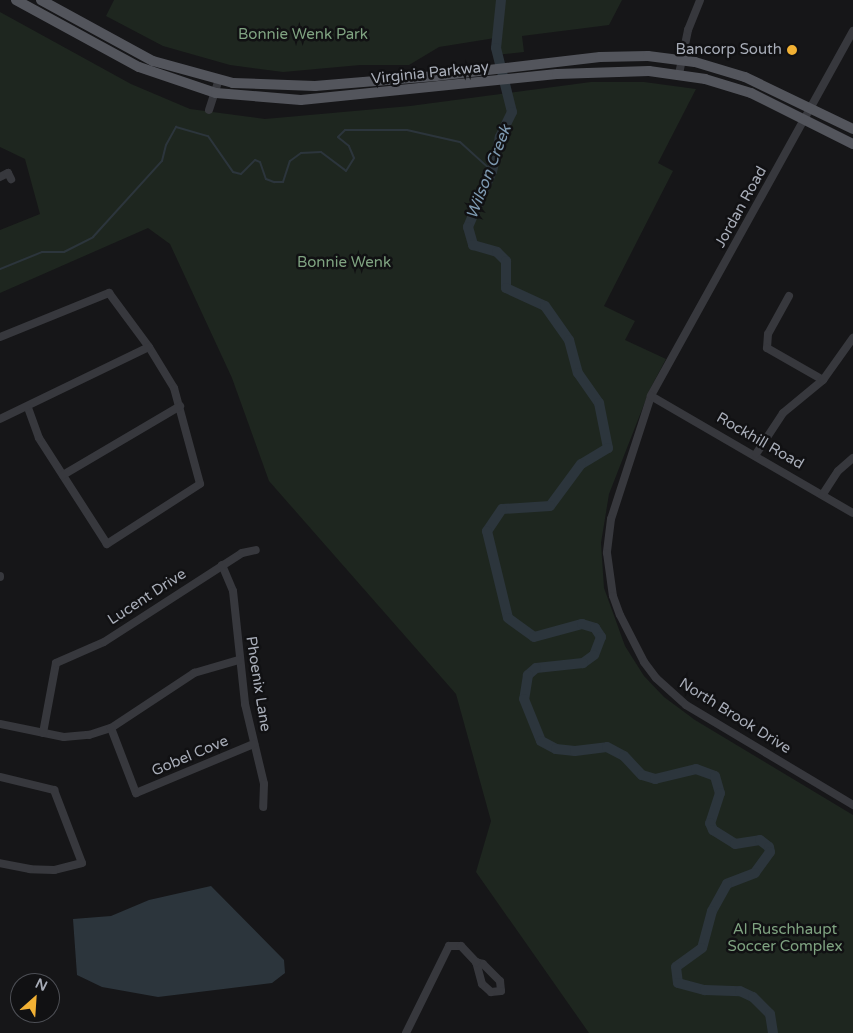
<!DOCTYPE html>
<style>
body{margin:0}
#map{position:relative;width:853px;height:1033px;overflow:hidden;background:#161618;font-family:"Varela Round",sans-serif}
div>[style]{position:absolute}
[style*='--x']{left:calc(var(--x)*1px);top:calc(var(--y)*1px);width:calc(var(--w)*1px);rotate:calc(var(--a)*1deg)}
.green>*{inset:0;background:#1e261f}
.water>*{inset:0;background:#2c353c}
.stream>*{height:2px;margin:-1px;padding:0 1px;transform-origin:1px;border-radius:1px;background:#2c353c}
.river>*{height:10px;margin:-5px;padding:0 5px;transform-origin:5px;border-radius:5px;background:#2c353c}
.minor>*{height:8px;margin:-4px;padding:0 4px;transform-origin:4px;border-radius:4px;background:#37383d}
.major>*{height:10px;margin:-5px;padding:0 5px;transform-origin:5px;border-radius:5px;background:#53555c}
.dots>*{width:14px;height:14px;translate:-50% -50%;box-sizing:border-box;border:2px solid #111113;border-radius:50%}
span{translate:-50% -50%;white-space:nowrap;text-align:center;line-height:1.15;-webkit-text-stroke:5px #111113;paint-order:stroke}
.park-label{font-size:15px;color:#7fa381}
.poi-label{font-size:15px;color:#a8adb8}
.right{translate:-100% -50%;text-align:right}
.street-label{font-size:15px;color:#a8adb8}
.water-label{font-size:16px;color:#7f9bb3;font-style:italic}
.north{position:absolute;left:10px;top:973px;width:50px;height:50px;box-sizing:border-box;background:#111113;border:1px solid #4d4f55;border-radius:50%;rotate:26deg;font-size:14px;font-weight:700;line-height:20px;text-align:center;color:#a8adb8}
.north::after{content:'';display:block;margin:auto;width:18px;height:22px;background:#f2b134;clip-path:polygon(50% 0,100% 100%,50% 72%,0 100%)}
</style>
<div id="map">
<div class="green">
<div style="clip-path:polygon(114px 0,622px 0,609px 25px,522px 36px,524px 52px,495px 55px,495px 38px,439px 47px,409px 65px,360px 65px,283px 72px,230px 65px,163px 46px,106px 16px)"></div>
<div style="clip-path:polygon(0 12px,131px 84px,190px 109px,265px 119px,410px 106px,591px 82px,644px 82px,696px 89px,658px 163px,673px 171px,604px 306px,635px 321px,625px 340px,666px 359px,650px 389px,609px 494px,601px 543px,604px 588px,625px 646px,644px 676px,664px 697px,695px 720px,853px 815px,853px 1033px,589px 1033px,476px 872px,491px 821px,456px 694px,269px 481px,232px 378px,170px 244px,148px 228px,0 293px,0 230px,40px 214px,25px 159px,0 147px)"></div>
</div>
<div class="water">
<div style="clip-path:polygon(211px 886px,284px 960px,285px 973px,272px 983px,158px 997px,102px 987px,77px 975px,73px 919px,111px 916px,149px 900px)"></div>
</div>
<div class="stream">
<div style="--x:0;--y:269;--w:45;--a:-22"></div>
<div style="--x:42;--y:252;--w:22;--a:0"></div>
<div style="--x:64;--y:252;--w:33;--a:-27"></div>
<div style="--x:93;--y:237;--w:103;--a:-47.8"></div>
<div style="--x:162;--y:161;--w:16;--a:-76"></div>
<div style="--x:166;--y:145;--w:21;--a:-61"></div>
<div style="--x:176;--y:127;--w:33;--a:16"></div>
<div style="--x:208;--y:136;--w:44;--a:55.2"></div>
<div style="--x:233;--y:172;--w:8;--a:14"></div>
<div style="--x:241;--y:174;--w:20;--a:-45"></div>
<div style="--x:255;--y:160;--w:5;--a:22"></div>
<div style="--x:260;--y:162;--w:18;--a:71"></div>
<div style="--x:266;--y:179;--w:9;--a:21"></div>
<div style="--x:274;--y:182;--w:9;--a:0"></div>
<div style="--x:283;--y:182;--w:22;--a:-72"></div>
<div style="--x:290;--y:161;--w:14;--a:-36"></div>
<div style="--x:301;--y:153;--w:20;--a:-3"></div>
<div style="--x:321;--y:152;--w:31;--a:37"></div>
<div style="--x:346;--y:171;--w:15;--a:-58"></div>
<div style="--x:354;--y:158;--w:13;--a:-113"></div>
<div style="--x:349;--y:146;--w:14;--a:-141"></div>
<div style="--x:338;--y:137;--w:10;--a:-45"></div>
<div style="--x:345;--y:130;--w:62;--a:0"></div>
<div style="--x:407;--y:130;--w:54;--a:12.8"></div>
<div style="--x:460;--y:142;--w:43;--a:42.2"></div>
</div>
<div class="river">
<div style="--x:501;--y:0;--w:48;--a:95.9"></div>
<div style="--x:496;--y:48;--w:66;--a:76"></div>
<div style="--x:512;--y:112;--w:28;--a:116"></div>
<div style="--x:500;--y:137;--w:35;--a:103"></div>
<div style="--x:492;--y:171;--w:61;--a:113.2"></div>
<div style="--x:468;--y:227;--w:19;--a:74"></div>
<div style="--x:473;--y:245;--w:25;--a:16"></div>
<div style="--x:497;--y:252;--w:13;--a:45"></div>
<div style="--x:506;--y:261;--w:27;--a:90"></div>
<div style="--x:506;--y:288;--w:43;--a:24.8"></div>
<div style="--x:545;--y:306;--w:42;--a:54.8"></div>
<div style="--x:569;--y:340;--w:34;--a:75"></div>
<div style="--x:578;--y:373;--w:37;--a:55"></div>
<div style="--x:599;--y:403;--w:46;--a:78.7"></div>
<div style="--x:608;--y:448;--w:31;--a:149"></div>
<div style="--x:581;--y:464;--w:52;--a:126.4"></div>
<div style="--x:550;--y:506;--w:48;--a:176.4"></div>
<div style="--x:502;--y:509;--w:27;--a:124"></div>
<div style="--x:487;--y:531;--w:89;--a:76.4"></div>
<div style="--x:508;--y:618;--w:32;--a:36"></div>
<div style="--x:534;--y:637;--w:50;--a:-15.2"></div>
<div style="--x:582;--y:624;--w:14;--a:17"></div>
<div style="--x:595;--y:628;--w:11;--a:56"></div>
<div style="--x:601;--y:637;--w:19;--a:111"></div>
<div style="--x:594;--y:655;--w:14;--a:144"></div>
<div style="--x:583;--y:663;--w:47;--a:173.9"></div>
<div style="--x:536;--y:668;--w:11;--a:139"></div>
<div style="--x:528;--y:675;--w:24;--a:99"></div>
<div style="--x:524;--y:699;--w:45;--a:68"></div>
<div style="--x:541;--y:741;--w:17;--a:28"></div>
<div style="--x:556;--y:749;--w:19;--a:6"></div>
<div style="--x:575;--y:751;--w:32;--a:-7"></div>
<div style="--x:607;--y:747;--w:19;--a:28"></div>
<div style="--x:624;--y:756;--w:26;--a:47"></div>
<div style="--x:642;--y:775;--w:14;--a:17"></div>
<div style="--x:655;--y:779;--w:42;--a:-13.7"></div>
<div style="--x:696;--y:769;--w:20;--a:20"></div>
<div style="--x:715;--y:776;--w:18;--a:74"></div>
<div style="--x:720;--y:793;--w:32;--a:108"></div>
<div style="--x:710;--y:823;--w:8;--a:67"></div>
<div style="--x:713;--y:830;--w:26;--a:32"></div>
<div style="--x:735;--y:844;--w:25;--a:-9"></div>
<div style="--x:760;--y:840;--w:11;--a:38"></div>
<div style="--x:769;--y:847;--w:5;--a:79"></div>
<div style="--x:770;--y:852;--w:26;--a:126"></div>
<div style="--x:755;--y:873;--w:30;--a:159"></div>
<div style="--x:727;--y:884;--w:31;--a:119"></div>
<div style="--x:712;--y:911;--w:38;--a:105"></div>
<div style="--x:702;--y:948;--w:32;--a:144"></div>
<div style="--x:676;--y:967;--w:16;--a:83"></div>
<div style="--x:678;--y:983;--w:28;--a:15"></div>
<div style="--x:705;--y:990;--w:35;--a:2"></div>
<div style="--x:740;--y:991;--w:14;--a:25"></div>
<div style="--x:753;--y:997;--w:24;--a:45"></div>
<div style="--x:770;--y:1014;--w:19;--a:81"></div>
</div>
<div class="minor">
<div style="--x:853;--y:31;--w:417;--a:119"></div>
<div style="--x:651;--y:396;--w:129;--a:108"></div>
<div style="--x:611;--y:519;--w:34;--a:97"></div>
<div style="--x:607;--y:553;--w:43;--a:82.1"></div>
<div style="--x:613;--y:596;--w:20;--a:70"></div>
<div style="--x:620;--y:615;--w:53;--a:62.9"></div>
<div style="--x:644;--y:662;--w:20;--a:53"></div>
<div style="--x:656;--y:678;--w:40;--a:42"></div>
<div style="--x:686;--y:705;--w:195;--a:30.9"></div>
<div style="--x:679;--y:74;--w:45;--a:-78.4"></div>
<div style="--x:688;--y:30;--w:32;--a:-68"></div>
<div style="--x:209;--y:110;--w:32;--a:-72"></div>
<div style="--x:0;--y:177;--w:9;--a:-27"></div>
<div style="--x:8;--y:173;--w:7;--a:63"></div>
<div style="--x:789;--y:296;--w:43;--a:118.9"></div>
<div style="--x:768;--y:334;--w:14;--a:94"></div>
<div style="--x:767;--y:348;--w:64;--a:29.7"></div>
<div style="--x:0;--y:337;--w:118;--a:-22"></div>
<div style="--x:109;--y:293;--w:67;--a:53.5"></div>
<div style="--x:149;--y:347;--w:48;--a:58.6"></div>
<div style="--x:174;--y:388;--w:99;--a:74.8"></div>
<div style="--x:200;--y:484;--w:111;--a:147.2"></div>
<div style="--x:107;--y:544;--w:126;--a:-122.7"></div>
<div style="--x:39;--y:438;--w:32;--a:-110"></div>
<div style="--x:651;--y:396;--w:233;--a:30.1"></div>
<div style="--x:0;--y:419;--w:165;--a:-25.8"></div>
<div style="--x:756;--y:454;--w:49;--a:-56.6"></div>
<div style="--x:783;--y:413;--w:52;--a:-39.5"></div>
<div style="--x:823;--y:380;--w:52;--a:-54.5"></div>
<div style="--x:63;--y:475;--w:136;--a:-30.5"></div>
<div style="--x:823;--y:494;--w:27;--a:-57"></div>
<div style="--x:838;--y:471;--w:20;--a:-41"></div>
<div style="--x:222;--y:565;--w:28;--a:67"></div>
<div style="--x:233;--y:591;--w:114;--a:83.9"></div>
<div style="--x:245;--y:704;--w:82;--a:76.6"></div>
<div style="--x:264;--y:784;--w:23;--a:92"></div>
<div style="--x:0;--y:576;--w:1;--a:90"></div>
<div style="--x:0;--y:724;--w:65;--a:11.5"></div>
<div style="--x:64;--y:737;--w:25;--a:-5"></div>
<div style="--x:89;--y:735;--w:23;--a:-18"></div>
<div style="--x:111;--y:728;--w:100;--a:-33.5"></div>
<div style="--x:194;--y:673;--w:47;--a:-16.1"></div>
<div style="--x:111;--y:728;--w:70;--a:69"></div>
<div style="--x:136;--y:793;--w:128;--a:-22.6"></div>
<div style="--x:43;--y:733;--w:71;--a:-79.5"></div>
<div style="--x:56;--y:663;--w:52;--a:-23.6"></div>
<div style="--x:104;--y:642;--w:164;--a:-32.8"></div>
<div style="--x:242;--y:553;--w:14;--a:-12"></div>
<div style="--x:0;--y:777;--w:56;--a:13.5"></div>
<div style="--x:54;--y:790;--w:78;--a:69"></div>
<div style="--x:82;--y:863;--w:29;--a:166"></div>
<div style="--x:54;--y:870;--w:24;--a:-178"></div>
<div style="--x:30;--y:869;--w:31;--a:-169"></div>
<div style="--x:476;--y:962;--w:7;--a:16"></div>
<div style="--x:483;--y:964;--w:24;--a:45"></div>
<div style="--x:500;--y:981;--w:10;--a:84"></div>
<div style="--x:501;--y:991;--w:10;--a:174"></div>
<div style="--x:491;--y:992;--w:12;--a:-138"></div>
<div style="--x:482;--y:984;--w:23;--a:-105"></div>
<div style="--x:406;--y:1033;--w:97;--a:-63.7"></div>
<div style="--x:449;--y:946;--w:12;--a:0"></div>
<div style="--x:461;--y:946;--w:22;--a:47"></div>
</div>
<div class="major">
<div style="--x:16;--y:0;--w:140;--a:28.6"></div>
<div style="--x:139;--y:67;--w:81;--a:18.7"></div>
<div style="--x:216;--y:93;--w:85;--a:4.7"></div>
<div style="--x:301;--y:100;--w:257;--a:-5.8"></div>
<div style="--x:557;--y:74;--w:92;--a:-1.9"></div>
<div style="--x:649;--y:71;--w:57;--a:8.1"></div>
<div style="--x:705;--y:79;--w:48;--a:16.9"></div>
<div style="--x:751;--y:93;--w:114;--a:26.6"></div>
<div style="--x:41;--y:0;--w:128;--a:28.6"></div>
<div style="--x:153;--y:61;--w:83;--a:15.4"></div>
<div style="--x:233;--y:83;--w:82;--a:2.1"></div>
<div style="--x:315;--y:86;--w:121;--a:-4.7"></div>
<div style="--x:436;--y:76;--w:165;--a:-6.6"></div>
<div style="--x:600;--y:57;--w:48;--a:-1.2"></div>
<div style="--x:648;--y:56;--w:47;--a:7.3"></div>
<div style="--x:695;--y:62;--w:52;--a:16.7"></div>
<div style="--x:745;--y:77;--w:120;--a:25.7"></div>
</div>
<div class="dots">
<div style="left:792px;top:50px;background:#f2b134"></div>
</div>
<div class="park-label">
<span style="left:303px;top:35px">Bonnie Wenk Park</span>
<span style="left:344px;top:263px">Bonnie Wenk</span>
<span style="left:785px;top:938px">Al Ruschhaupt<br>Soccer Complex</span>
</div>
<div class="poi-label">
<span class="right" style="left:782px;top:50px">Bancorp South</span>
</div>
<div class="street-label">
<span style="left:430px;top:73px;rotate:-6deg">Virginia Parkway</span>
<span style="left:741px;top:207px;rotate:-61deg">Jordan Road</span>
<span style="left:760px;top:441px;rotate:30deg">Rockhill Road</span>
<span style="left:147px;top:597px;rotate:-33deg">Lucent Drive</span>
<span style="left:258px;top:684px;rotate:81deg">Phoenix Lane</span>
<span style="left:735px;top:716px;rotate:32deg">North Brook Drive</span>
<span style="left:190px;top:756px;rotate:-23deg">Gobel Cove</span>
</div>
<div class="water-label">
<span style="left:489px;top:172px;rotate:-69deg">Wilson Creek</span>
</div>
<div class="north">N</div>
</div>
